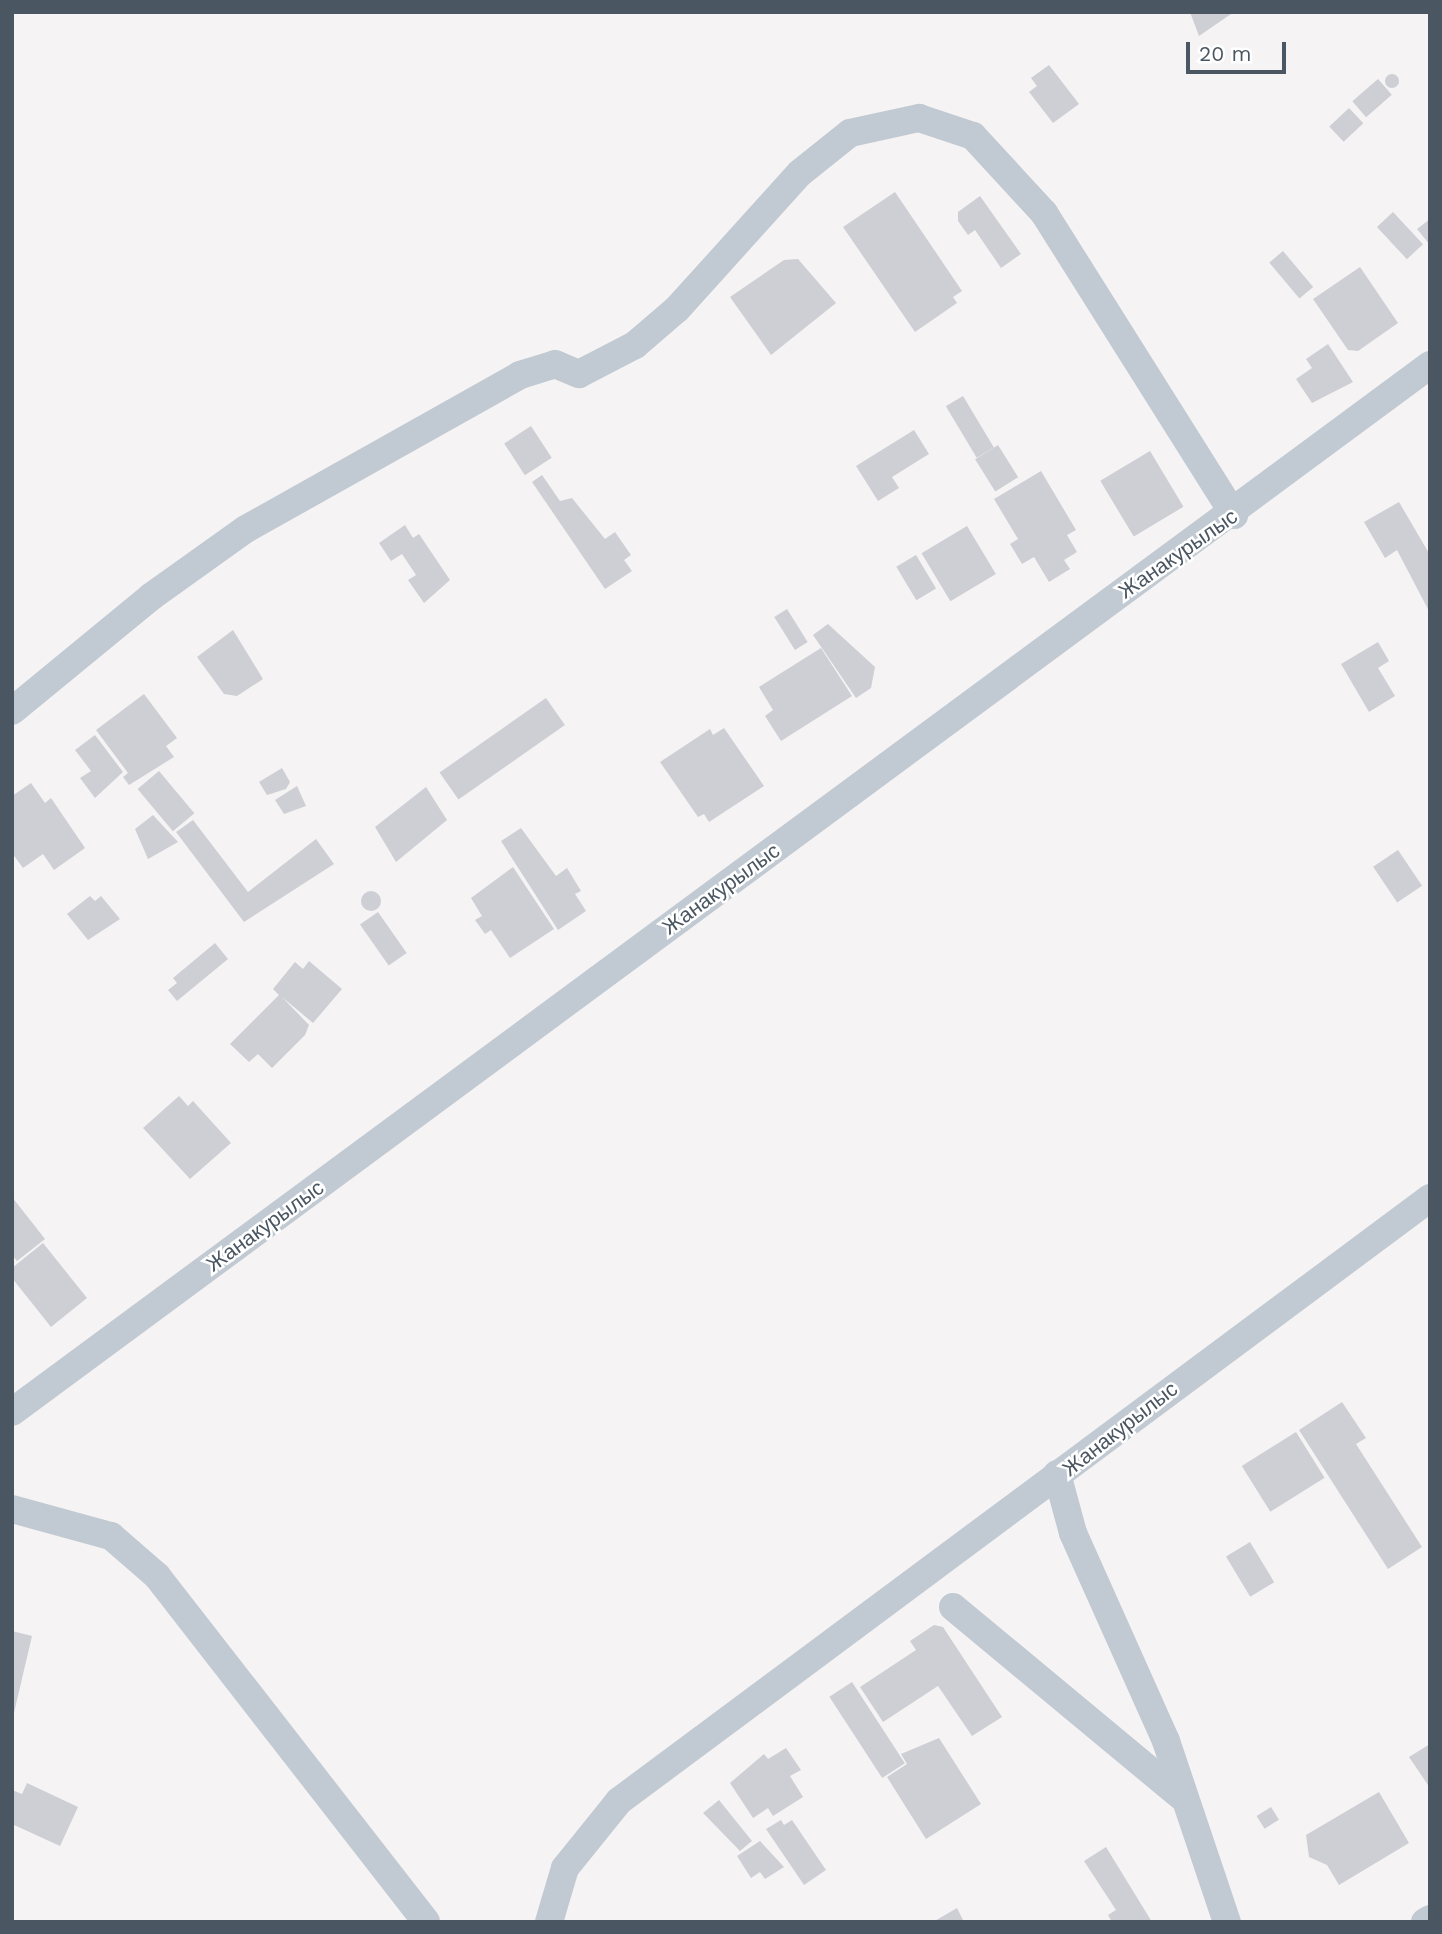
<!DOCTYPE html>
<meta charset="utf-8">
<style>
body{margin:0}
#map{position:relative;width:1442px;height:1934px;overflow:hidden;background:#f5f3f3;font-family:"Work Sans",sans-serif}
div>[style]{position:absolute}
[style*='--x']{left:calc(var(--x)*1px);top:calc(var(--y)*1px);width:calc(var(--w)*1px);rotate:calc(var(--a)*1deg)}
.building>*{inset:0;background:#cdcfd5;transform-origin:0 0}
.round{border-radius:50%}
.street>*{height:28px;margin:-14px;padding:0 14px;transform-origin:14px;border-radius:14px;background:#c1cad2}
span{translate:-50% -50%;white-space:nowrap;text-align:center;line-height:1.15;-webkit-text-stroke:5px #fff;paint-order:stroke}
.street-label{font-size:21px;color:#4a5661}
.frame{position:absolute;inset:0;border:14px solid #4a5661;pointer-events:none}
.scale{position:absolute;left:1186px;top:42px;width:100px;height:32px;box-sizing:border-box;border:4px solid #4a5661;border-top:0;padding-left:9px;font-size:21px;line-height:24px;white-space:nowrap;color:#4a5661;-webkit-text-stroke:5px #fff;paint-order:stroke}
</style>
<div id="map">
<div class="building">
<div style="clip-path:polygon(1190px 12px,1230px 12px,1231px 14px,1199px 36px)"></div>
<div style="clip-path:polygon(1049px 65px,1079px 104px,1053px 123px,1029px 92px,1037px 86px,1031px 78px)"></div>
<div class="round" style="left:1385px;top:74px;width:14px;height:14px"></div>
<div style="left:1378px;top:79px;width:21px;height:34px;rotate:49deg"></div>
<div style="left:1349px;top:108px;width:21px;height:27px;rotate:47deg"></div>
<div style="clip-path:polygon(895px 192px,962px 291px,953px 297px,957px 303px,915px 332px,843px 227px)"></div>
<div style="clip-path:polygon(980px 196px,1021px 254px,1001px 268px,975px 230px,968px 235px,958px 221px,958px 212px)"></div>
<div style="left:1393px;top:212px;width:44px;height:22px;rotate:47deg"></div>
<div style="clip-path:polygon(1430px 219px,1430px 245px,1417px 229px)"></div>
<div style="left:1283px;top:251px;width:47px;height:18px;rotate:50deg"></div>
<div style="clip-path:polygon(798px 259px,836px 303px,771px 355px,730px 297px,784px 260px)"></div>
<div style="clip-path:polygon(1360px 267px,1398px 323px,1358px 351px,1348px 350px,1313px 299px)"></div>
<div style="clip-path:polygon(1328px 344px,1353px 382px,1312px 403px,1296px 379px,1312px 368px,1306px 359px)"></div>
<div style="left:963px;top:396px;width:60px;height:20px;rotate:59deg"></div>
<div style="left:531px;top:426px;width:38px;height:32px;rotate:57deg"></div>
<div style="clip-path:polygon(914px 430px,929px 454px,892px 477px,899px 488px,878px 501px,856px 466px)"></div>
<div style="left:998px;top:445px;width:38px;height:27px;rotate:58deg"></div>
<div style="left:1150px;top:451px;width:65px;height:58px;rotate:59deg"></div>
<div style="clip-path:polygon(1041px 471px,1076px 530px,1067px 535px,1077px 552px,1064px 560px,1070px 569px,1049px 582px,1034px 557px,1022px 564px,1010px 544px,1018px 539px,994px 499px)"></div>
<div style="clip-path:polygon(542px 475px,560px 501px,572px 498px,605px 539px,615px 532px,631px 555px,624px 560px,632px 571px,605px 589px,532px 482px)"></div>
<div style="clip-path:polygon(1399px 502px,1430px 555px,1430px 613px,1397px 550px,1385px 558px,1364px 522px)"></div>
<div style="clip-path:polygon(405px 525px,413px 538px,419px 534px,450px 580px,424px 603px,408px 580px,416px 575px,402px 554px,391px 561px,379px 543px)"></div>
<div style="left:967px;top:526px;width:56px;height:53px;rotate:59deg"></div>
<div style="left:916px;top:555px;width:39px;height:23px;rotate:59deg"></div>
<div style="left:787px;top:609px;width:39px;height:15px;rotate:58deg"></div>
<div style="clip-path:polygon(828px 624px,875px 667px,871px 688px,856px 698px,813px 635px)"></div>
<div style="clip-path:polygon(233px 630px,263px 679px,237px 696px,224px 694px,197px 657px)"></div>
<div style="clip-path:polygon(1378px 642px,1389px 661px,1378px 668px,1395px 696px,1369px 712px,1341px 664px)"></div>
<div style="clip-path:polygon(821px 648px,852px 696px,781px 741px,765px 716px,773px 710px,759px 687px)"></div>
<div style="clip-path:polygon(144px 694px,177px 738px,166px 746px,174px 757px,129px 785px,123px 777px,128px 773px,96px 730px)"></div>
<div style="left:546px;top:698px;width:33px;height:130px;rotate:55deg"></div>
<div style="clip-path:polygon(724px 728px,764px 786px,709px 822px,704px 814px,698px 817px,660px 762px,710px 729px,713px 735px)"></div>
<div style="clip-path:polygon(95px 735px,123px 772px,95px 798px,80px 778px,91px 771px,75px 750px)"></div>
<div style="clip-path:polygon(282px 768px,290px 782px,286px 789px,267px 795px,259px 782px)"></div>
<div style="left:159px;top:771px;width:55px;height:28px;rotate:50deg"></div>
<div style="clip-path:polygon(31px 783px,45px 803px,51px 798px,85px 848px,54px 870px,43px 854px,23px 868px,12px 853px,12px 796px)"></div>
<div style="clip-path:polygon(297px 786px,306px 806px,284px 814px,275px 800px)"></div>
<div style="clip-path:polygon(426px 787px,447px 820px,396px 862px,375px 827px)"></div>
<div style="clip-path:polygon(153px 815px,178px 842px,148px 859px,135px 829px)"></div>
<div style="clip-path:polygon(193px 820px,248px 892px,316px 839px,334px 864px,244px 922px,176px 832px)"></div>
<div style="clip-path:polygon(521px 828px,556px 876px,567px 868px,581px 891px,575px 894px,586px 911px,558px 930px,501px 841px)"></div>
<div style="left:1398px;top:850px;width:43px;height:30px;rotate:56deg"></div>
<div style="clip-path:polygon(513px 867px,554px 929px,510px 958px,491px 930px,485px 934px,475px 920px,482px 916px,471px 898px)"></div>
<div class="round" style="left:361px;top:891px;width:20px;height:20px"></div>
<div style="clip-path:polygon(90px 896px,95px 901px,101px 896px,120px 919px,88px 940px,67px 914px)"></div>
<div style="left:378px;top:912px;width:50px;height:22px;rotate:55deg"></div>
<div style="clip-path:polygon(215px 943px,228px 959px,177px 1001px,168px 990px,177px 983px,173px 978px)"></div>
<div style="clip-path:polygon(309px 961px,342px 989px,313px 1023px,282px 997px,309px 1025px,305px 1035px,272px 1068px,258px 1054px,249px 1062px,230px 1044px,279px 995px,273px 989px,295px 962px,303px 969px)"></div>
<div style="clip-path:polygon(179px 1096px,188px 1106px,193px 1101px,231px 1143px,190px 1179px,143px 1128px)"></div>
<div style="clip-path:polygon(12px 1197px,45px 1239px,17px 1261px,12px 1255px)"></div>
<div style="clip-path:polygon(43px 1243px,87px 1298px,51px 1327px,12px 1278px,12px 1268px)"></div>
<div style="clip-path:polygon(1342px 1402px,1366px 1438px,1356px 1444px,1422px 1547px,1388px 1569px,1299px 1430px)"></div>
<div style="left:1296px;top:1432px;width:54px;height:64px;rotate:58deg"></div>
<div style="left:1250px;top:1542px;width:47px;height:28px;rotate:59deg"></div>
<div style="clip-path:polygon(934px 1625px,943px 1627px,1002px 1717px,972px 1736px,938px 1686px,883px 1722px,860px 1687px,916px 1650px,910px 1641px)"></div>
<div style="clip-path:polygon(12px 1631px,32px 1636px,13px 1717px,12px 1717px)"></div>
<div style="left:852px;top:1682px;width:97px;height:27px;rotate:57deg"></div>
<div style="clip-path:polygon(939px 1738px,981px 1804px,926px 1839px,887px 1777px,907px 1764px,901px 1754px)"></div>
<div style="clip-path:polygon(1430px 1744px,1430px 1788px,1409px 1757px)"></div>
<div style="clip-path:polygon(786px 1748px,801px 1770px,790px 1776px,803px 1797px,773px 1816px,768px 1808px,753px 1818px,730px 1783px,764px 1754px,768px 1759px)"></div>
<div style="clip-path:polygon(27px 1783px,78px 1807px,60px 1846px,12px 1824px,12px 1790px,22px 1794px)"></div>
<div style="clip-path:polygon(1379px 1792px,1409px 1843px,1339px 1885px,1327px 1865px,1309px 1857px,1306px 1835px)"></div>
<div style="clip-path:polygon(719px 1800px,752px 1841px,740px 1851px,703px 1813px)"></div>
<div style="left:1271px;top:1807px;width:15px;height:17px;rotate:58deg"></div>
<div style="clip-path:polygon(781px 1820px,784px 1825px,792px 1820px,826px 1870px,804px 1885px,766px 1829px)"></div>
<div style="clip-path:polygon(760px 1841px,784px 1867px,765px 1879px,760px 1872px,751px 1878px,737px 1856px)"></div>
<div style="clip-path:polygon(1106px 1847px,1152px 1922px,1112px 1922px,1108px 1915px,1116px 1910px,1084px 1861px)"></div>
<div style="clip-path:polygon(957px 1908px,964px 1922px,933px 1922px)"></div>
</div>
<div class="street">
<div style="--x:12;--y:711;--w:181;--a:-39.4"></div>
<div style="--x:152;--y:596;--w:115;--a:-35.5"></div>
<div style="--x:246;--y:529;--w:314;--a:-29.3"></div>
<div style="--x:520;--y:375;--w:37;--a:-17"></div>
<div style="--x:555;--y:364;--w:26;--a:23"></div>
<div style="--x:579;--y:374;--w:63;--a:-27.4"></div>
<div style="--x:635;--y:345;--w:55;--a:-40.6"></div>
<div style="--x:677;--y:309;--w:183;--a:-47.9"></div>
<div style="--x:800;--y:173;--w:64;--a:-38.7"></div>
<div style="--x:850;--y:133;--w:71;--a:-12.3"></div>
<div style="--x:919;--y:118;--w:57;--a:18.4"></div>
<div style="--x:973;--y:136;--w:105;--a:47.3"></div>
<div style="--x:1044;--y:213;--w:357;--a:57.8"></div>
<div style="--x:12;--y:1412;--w:1763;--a:-36.44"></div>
<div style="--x:1057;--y:1474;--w:61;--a:74.8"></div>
<div style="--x:1073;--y:1533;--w:228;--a:65.9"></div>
<div style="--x:1166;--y:1741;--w:191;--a:71.4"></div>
<div style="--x:12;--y:1509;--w:103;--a:15.3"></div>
<div style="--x:111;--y:1536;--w:61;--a:41"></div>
<div style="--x:157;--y:1576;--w:438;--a:52.1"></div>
<div style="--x:953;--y:1607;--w:298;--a:39.7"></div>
<div style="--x:549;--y:1922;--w:56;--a:-73.5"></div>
<div style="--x:565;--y:1868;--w:86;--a:-51.1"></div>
<div style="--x:619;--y:1801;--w:1011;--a:-36.63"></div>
<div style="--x:1425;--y:1922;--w:6;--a:-31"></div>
</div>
<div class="street-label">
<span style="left:1178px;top:554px;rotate:-35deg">Жанакурылыс</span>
<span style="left:721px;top:889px;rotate:-36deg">Жанакурылыс</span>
<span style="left:265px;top:1226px;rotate:-36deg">Жанакурылыс</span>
<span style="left:1120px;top:1429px;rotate:-38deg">Жанакурылыс</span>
</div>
<div class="frame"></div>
<div class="scale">20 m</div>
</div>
